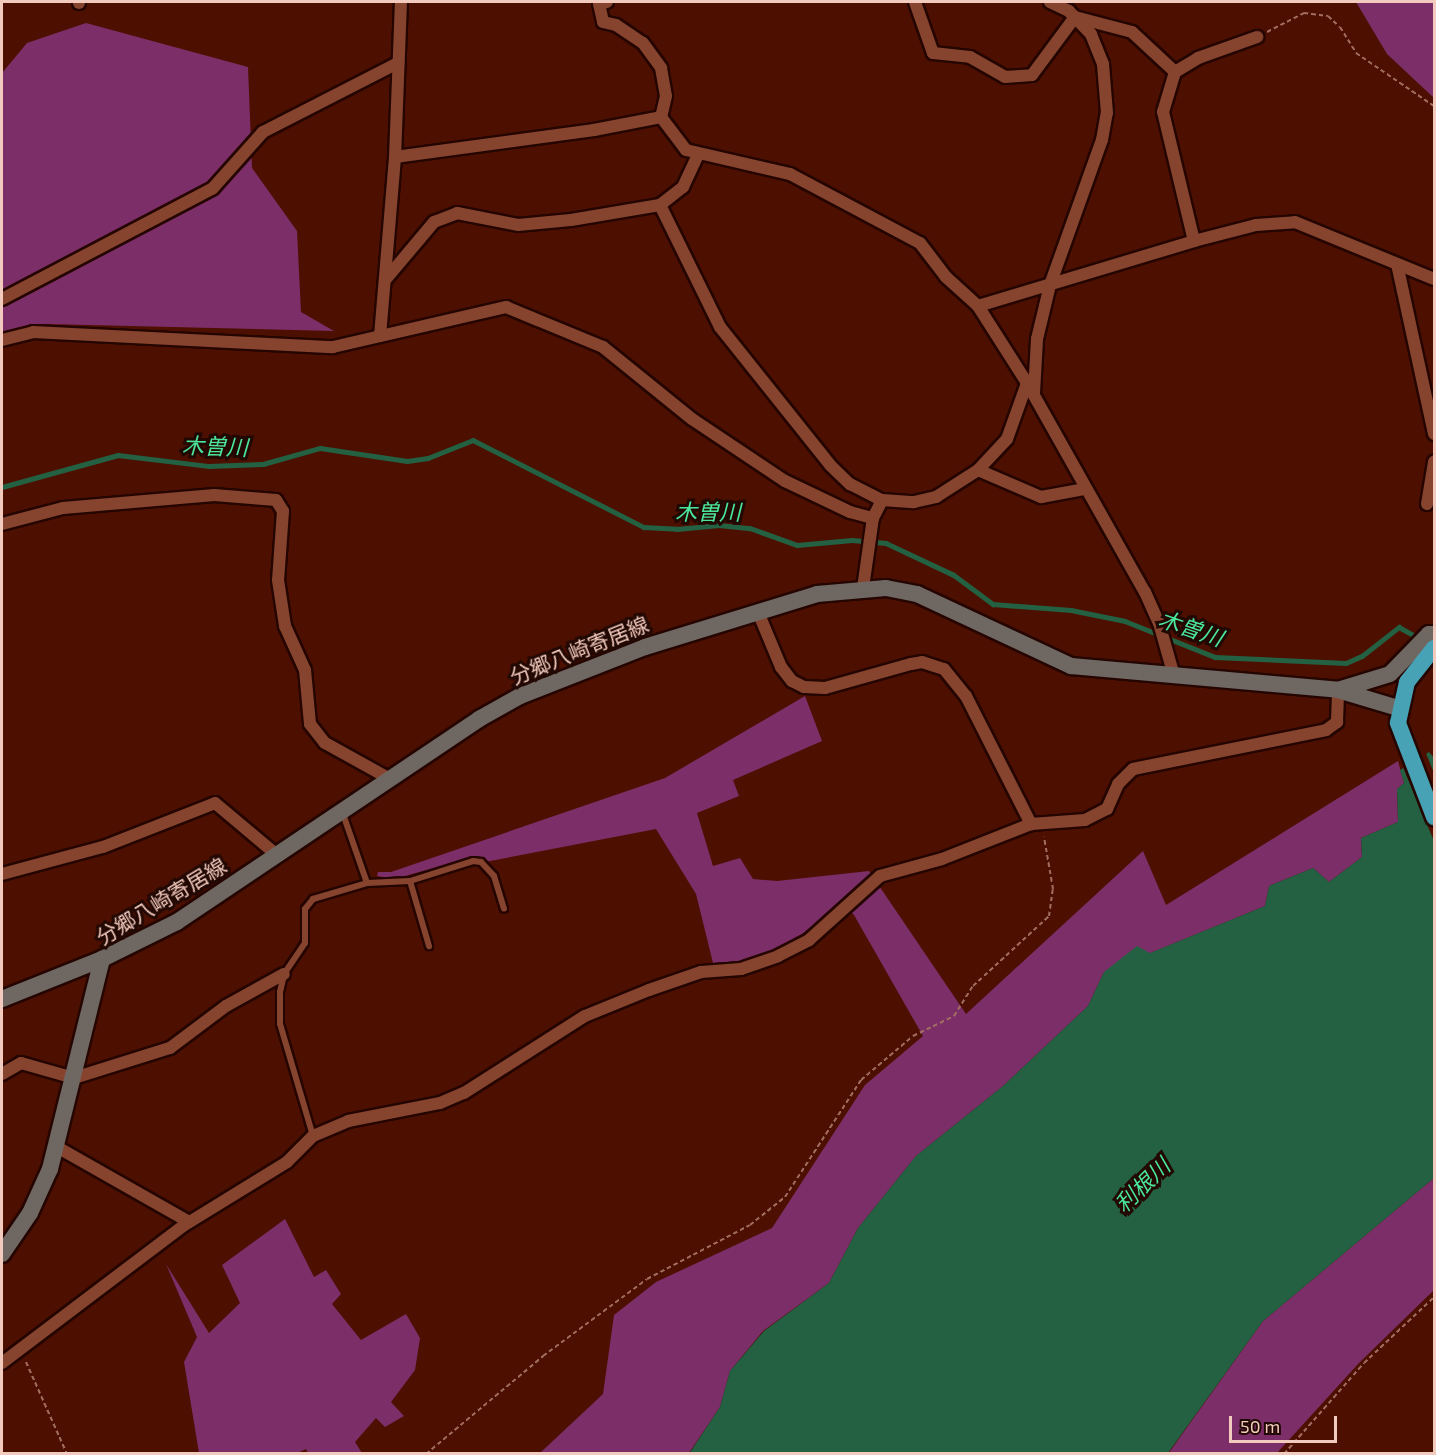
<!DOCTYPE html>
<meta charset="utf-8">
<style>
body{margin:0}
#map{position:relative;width:1436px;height:1455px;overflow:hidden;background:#4d0f00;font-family:"Exo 2","Noto Sans JP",sans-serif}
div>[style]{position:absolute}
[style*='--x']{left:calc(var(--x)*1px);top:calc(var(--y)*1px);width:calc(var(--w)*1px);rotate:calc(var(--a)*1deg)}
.green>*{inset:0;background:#7c2e69}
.water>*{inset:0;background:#236142}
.pier>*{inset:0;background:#4d0f00}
.stream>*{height:4.5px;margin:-2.25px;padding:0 2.25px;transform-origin:2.25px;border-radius:2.25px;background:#236142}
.path>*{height:2px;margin-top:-1px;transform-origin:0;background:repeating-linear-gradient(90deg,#a06d60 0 4.5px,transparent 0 7.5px)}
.roads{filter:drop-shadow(2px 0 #250500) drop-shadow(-2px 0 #250500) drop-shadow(0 2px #250500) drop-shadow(0 -2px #250500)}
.service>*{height:6px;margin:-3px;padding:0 3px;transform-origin:3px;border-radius:3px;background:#86442f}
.minor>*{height:12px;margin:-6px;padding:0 6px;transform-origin:6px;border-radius:6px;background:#86442f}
.secondary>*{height:16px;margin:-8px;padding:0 8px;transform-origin:8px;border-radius:8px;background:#6f6762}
.trunk>*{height:16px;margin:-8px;padding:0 8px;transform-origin:8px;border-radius:8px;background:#48a2b6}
span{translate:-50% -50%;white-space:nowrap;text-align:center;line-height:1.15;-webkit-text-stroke:6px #220802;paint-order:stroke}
.street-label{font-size:21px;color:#f2cabe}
.water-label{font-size:22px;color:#4ae69c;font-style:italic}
.frame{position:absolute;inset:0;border:3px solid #f2cabe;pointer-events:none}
.scale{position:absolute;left:1229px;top:1416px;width:108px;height:27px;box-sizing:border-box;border:3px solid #f2cabe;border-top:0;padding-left:8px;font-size:18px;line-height:21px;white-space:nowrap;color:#f2cabe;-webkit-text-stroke:4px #220802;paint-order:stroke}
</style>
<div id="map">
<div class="green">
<div style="clip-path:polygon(1356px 2px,1434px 2px,1434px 98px,1387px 54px)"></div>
<div style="clip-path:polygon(86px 23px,248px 67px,252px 168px,297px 231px,301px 312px,334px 331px,46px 324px,2px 332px,2px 73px,27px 43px)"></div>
<div style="clip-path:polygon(805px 696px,822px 741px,733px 780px,739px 796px,697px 813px,713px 866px,740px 858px,753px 879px,777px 881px,869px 871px,966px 1014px,1143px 851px,1166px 905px,1398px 761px,1404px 783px,1397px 789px,1398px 822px,1361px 838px,1362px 857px,1329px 882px,1313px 868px,1269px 886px,1265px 906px,1104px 972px,1088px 1006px,1003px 1086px,916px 1156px,858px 1228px,829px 1283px,763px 1331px,730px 1371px,720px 1407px,689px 1453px,540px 1453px,603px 1394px,614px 1315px,656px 1282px,772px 1228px,865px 1085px,923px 1036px,854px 915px,842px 904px,802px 934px,751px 962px,714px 967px,696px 894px,656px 829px,485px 862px,478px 856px,394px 879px,377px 876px,378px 872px,391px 872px,665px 778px)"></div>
<div style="clip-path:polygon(1434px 1178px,1434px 1290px,1359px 1363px,1277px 1453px,1168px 1454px,1263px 1321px)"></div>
<div style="clip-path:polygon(285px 1219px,314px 1277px,326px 1270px,341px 1294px,332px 1304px,361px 1340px,406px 1314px,420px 1338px,415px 1370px,391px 1402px,404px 1416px,385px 1427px,376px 1418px,355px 1442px,362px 1453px,308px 1453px,306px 1449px,295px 1454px,199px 1453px,184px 1362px,197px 1337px,166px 1264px,209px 1333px,240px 1303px,222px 1265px)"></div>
</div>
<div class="water">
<div style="clip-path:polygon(1429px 752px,1434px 758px,1434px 1178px,1263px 1321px,1168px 1453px,689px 1454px,720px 1407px,730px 1371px,764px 1331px,829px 1283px,858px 1228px,916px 1156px,1003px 1086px,1088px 1006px,1104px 972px,1137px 946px,1150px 953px,1265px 906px,1269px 886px,1313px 868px,1329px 882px,1362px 857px,1361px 838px,1398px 822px,1397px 789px,1404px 783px,1400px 770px)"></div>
</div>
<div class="pier">
<div style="clip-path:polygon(1425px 751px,1434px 773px,1434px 841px,1402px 765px)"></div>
</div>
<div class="stream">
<div style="--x:2;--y:487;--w:120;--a:-15.4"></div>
<div style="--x:118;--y:455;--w:92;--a:6.9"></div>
<div style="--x:209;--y:466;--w:54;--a:-2.1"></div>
<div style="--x:263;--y:464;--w:59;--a:-15.7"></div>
<div style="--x:320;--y:448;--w:88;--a:8.5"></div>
<div style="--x:407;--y:461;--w:21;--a:-8"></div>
<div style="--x:428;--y:458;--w:48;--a:-21.8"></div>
<div style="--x:473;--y:440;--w:192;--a:27"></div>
<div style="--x:644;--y:527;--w:33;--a:3"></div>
<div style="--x:677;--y:529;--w:42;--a:-5.4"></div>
<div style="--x:719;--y:525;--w:31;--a:6"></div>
<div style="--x:750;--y:528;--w:50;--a:19.9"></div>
<div style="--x:797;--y:545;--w:55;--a:-5.2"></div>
<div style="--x:852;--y:540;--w:34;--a:5"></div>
<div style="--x:886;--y:543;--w:75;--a:25.2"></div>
<div style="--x:954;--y:575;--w:49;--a:36.6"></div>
<div style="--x:993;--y:604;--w:78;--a:4.4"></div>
<div style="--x:1071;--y:610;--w:55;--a:11.5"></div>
<div style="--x:1125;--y:621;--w:97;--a:21.8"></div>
<div style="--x:1215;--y:657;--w:131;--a:2.6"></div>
<div style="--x:1346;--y:663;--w:17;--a:-24"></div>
<div style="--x:1362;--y:656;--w:47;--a:-38.1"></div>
<div style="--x:1399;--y:627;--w:23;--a:29"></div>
</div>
<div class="path">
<div style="--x:1267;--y:32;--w:42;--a:-27.2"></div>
<div style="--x:1304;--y:13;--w:24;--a:7"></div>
<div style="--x:1328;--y:16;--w:16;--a:43"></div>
<div style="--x:1340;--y:27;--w:31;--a:58"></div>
<div style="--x:1356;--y:53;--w:94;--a:34.2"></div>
<div style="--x:26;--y:1362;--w:101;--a:66"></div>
<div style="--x:426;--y:1454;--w:153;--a:-39.9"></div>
<div style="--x:543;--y:1356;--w:129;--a:-36.5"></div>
<div style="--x:647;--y:1279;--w:116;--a:-27.7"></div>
<div style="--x:750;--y:1225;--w:45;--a:-38.7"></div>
<div style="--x:785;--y:1197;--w:140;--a:-57"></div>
<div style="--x:861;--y:1080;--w:68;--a:-40.2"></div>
<div style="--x:913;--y:1036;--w:46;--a:-26"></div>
<div style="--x:954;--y:1016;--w:36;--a:-58"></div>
<div style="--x:973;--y:986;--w:103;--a:-42.6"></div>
<div style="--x:1049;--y:916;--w:27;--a:-82"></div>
<div style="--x:1053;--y:889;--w:53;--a:-99.8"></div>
<div style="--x:1284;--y:1454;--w:121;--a:-48.7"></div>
<div style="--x:1364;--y:1363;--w:96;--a:-43.3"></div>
</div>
<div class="roads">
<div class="service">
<div style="--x:343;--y:814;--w:73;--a:70.8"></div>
<div style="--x:410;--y:881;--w:68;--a:73.7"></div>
<div style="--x:313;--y:1136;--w:117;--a:-106.4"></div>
<div style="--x:280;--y:1024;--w:32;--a:-90"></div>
<div style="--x:280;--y:992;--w:18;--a:-77"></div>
<div style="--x:284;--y:974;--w:37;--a:-56"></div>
<div style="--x:305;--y:943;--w:34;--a:-90"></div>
<div style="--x:305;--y:909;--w:13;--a:-51"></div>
<div style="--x:313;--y:899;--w:56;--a:-16.5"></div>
<div style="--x:367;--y:883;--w:43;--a:-2.7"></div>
<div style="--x:410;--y:881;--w:66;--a:-17.6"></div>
<div style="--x:473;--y:861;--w:8;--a:7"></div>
<div style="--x:481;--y:862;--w:19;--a:47"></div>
<div style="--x:494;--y:876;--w:34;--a:73"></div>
</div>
<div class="minor">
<div style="--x:79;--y:2;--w:1;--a:90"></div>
<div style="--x:607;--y:2;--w:8;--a:166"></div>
<div style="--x:599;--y:4;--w:18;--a:77"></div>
<div style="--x:603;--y:22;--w:13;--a:13"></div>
<div style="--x:616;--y:25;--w:32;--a:34"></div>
<div style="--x:643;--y:43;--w:31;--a:54"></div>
<div style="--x:661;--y:68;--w:28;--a:80"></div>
<div style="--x:666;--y:96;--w:22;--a:103"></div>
<div style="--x:661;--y:117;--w:41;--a:52.9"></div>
<div style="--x:686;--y:150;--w:107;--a:13"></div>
<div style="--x:790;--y:174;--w:147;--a:28"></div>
<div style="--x:920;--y:243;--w:43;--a:52.6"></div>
<div style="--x:946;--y:277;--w:43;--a:42.2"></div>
<div style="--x:978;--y:306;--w:91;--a:57.5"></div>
<div style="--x:1027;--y:383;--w:240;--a:60.6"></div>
<div style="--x:1145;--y:592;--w:34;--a:66"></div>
<div style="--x:1159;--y:623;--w:55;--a:74.2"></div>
<div style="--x:915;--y:2;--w:54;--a:70.6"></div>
<div style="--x:933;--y:53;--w:37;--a:6"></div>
<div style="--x:970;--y:57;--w:40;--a:29.7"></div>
<div style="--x:1005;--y:77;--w:27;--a:-4"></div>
<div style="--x:1032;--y:75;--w:72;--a:-53.4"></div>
<div style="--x:1075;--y:17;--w:59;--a:14.7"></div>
<div style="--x:1132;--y:32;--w:59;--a:42.9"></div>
<div style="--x:395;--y:157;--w:201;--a:-7.7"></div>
<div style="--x:594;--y:130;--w:68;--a:-11"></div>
<div style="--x:660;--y:205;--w:29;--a:-38"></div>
<div style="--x:683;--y:187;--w:35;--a:-65"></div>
<div style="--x:1194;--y:241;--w:133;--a:-103.5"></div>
<div style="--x:1163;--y:112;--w:42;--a:-73.3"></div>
<div style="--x:1175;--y:72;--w:27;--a:-31"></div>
<div style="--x:1198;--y:58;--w:63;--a:-19.6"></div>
<div style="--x:1397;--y:264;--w:174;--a:77.7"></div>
<div style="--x:386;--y:279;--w:75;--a:-49.9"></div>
<div style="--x:434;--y:222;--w:25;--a:-21"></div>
<div style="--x:457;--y:213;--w:62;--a:11.1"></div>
<div style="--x:518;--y:225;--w:53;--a:-5.4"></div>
<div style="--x:571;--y:220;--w:90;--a:-9.6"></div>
<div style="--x:660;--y:205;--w:136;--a:63.8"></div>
<div style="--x:720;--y:327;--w:176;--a:51.4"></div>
<div style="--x:830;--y:465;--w:28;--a:44"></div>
<div style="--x:850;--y:484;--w:36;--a:27"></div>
<div style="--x:882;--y:500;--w:32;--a:4"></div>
<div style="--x:914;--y:502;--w:23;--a:-13"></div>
<div style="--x:936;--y:497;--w:50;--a:-32.7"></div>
<div style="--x:978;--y:470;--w:42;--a:-46.9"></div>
<div style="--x:1007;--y:439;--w:59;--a:-70.3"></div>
<div style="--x:2;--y:299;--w:238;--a:-27.7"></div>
<div style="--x:213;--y:188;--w:75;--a:-48.2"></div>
<div style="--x:263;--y:132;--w:152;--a:-27.1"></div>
<div style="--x:978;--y:306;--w:226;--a:-16.7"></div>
<div style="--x:1194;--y:241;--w:64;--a:-14.5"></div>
<div style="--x:1256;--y:225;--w:39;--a:-4"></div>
<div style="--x:1295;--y:222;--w:150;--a:22.3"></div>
<div style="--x:380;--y:336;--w:180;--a:-85.2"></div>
<div style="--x:395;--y:157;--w:155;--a:-87.8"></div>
<div style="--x:2;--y:340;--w:32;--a:-14"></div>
<div style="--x:33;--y:332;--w:300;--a:2.9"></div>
<div style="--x:333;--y:347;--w:178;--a:-13"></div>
<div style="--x:506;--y:307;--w:105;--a:22.4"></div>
<div style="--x:603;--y:347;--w:114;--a:39"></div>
<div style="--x:692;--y:419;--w:112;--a:33.7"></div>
<div style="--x:785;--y:481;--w:72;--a:25.5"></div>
<div style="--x:850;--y:512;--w:24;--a:15"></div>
<div style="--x:1034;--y:393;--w:54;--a:-86.8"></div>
<div style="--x:1037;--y:339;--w:56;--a:-76.5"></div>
<div style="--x:1050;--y:285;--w:154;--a:-70.3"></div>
<div style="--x:1102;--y:140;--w:27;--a:-80"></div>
<div style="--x:1107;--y:113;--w:49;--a:-94.7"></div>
<div style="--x:1103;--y:64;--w:32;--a:-112"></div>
<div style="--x:1091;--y:34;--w:32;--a:-134"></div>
<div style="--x:1069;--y:11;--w:21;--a:-155"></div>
<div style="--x:978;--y:470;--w:69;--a:23.2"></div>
<div style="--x:1041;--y:497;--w:45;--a:-10.3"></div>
<div style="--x:1427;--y:504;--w:43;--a:-80.5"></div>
<div style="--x:2;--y:524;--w:63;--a:-14.7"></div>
<div style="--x:63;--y:508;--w:152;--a:-4.9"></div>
<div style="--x:214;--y:495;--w:62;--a:4.6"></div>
<div style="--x:276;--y:500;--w:13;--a:58"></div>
<div style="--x:283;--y:511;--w:69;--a:94.1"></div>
<div style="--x:278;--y:580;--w:47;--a:81.3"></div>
<div style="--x:285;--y:626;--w:48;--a:65.6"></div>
<div style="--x:305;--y:670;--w:54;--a:84.7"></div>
<div style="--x:310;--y:724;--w:24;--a:52"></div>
<div style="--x:325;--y:743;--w:74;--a:29"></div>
<div style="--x:863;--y:588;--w:71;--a:-81.9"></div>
<div style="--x:873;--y:518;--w:20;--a:-63"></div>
<div style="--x:758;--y:612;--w:60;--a:67.3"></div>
<div style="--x:781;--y:667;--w:18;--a:52"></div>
<div style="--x:792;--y:681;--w:13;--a:27"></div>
<div style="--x:804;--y:687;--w:21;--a:3"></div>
<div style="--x:825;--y:688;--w:89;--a:-15.6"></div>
<div style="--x:911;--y:664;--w:11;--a:-10"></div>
<div style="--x:922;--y:662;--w:23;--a:18"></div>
<div style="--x:944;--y:669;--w:35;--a:51"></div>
<div style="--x:966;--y:696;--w:144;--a:63.1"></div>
<div style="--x:2;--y:874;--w:105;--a:-15"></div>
<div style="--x:103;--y:847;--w:120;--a:-21.4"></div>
<div style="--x:215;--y:803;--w:81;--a:40"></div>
<div style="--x:2;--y:1074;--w:22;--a:-30"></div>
<div style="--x:21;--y:1063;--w:55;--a:15.8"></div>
<div style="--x:74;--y:1078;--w:101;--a:-17.4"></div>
<div style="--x:170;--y:1048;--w:70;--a:-36.9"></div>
<div style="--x:226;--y:1006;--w:66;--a:-28.9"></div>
<div style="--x:57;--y:1147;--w:152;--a:29.6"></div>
<div style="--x:2;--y:1363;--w:227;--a:-37.1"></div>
<div style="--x:183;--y:1226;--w:122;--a:-31.6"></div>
<div style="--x:287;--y:1162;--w:37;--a:-45"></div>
<div style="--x:313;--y:1136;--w:38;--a:-23"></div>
<div style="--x:348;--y:1121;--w:94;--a:-11.1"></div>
<div style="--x:440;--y:1103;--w:26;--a:-23"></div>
<div style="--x:464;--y:1093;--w:143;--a:-32.5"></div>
<div style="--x:585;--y:1016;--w:69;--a:-22.1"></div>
<div style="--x:649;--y:990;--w:55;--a:-19.1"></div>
<div style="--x:701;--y:972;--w:40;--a:-4.3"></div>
<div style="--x:741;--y:969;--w:39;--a:-19"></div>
<div style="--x:778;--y:956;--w:35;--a:-27"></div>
<div style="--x:809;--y:940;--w:96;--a:-42"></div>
<div style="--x:880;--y:876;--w:64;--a:-15.3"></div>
<div style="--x:942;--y:859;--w:96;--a:-21.5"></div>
<div style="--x:1031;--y:824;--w:54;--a:-4.2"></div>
<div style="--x:1085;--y:820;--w:25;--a:-27"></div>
<div style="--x:1107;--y:809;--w:27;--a:-66"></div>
<div style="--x:1118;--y:784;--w:21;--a:-45"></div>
<div style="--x:1133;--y:769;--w:197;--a:-11.4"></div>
<div style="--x:1326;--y:730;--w:14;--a:-36"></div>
<div style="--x:1337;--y:722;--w:32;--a:-88"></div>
</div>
<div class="secondary">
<div style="--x:1338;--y:690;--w:54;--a:-17.1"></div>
<div style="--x:1390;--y:674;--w:56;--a:-45.7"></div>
<div style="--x:1429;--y:634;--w:5;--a:0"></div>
<div style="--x:2;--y:999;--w:108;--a:-21.8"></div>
<div style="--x:102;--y:959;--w:84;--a:-26.3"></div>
<div style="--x:177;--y:922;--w:364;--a:-33.9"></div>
<div style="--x:479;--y:719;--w:47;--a:-29.3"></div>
<div style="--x:520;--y:696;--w:134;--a:-21.4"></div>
<div style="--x:645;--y:647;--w:180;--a:-17.1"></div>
<div style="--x:817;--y:594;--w:69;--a:-5"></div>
<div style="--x:886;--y:588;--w:32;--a:11"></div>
<div style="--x:917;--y:594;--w:170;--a:25.1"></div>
<div style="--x:1071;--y:666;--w:268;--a:5.1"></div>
<div style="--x:1338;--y:690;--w:63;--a:16.7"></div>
<div style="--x:2;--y:1254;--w:50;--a:-55.7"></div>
<div style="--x:30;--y:1213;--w:48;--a:-65.6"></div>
<div style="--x:50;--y:1169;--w:216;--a:-76.1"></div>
</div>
<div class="trunk">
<div style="--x:1434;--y:648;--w:43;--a:128.5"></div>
<div style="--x:1407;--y:682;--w:42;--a:102.4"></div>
<div style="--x:1398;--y:723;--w:101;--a:69"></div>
</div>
</div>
<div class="street-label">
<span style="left:579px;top:650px;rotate:-22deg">分郷八崎寄居線</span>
<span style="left:161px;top:901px;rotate:-31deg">分郷八崎寄居線</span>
</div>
<div class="water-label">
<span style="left:215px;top:446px;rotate:2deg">木曽川</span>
<span style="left:708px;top:512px">木曽川</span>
<span style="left:1191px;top:628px;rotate:19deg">木曽川</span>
<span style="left:1142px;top:1185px;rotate:-44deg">利根川</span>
</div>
<div class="frame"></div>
<div class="scale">50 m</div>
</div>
